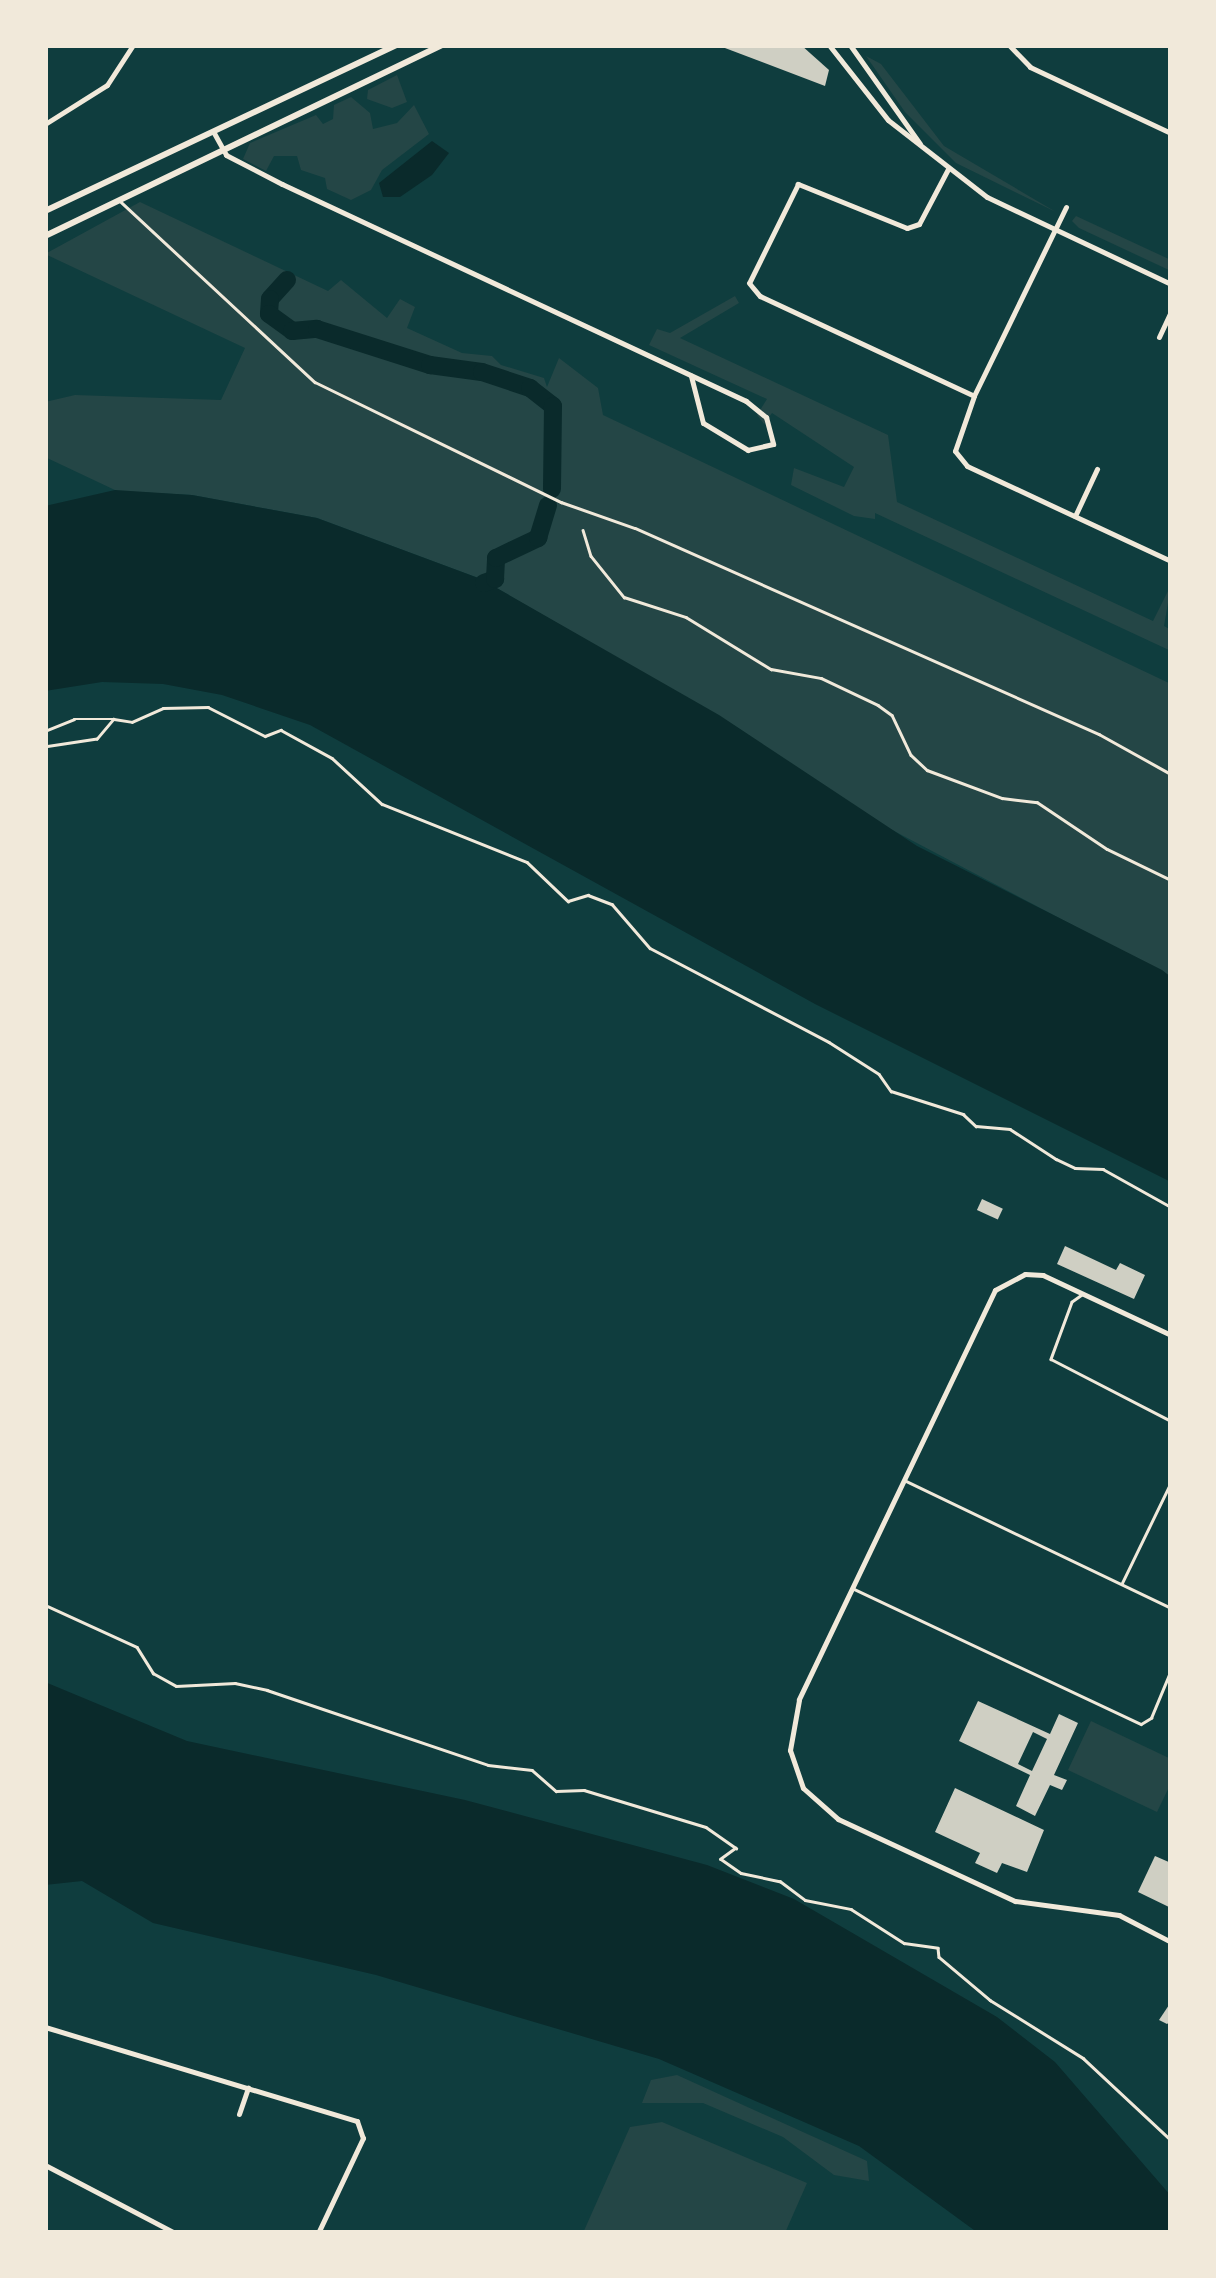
<!DOCTYPE html>
<style>
body{margin:0}
#map{position:relative;width:1216px;height:2278px;overflow:hidden;background:#0f3d3e;font-family:"PT Sans",sans-serif}
div>[style]{position:absolute}
[style*='--x']{left:calc(var(--x)*1px);top:calc(var(--y)*1px);width:calc(var(--w)*1px);rotate:calc(var(--a)*1deg)}
.green>*{inset:0;background:#244646}
.water>*{inset:0;background:#0a2a2b}
.river>*{height:18px;margin:-9px;padding:0 9px;transform-origin:9px;border-radius:9px;background:#0a2a2b}
.building>*{inset:0;background:#cfcfc3;transform-origin:0 0}
.path>*{height:2.5px;margin:-1.25px;padding:0 1.25px;transform-origin:1.25px;border-radius:1.25px;background:#f1e9da}
.service>*{height:2.5px;margin:-1.25px;padding:0 1.25px;transform-origin:1.25px;border-radius:1.25px;background:#f1e9da}
.minor>*{height:5px;margin:-2.5px;padding:0 2.5px;transform-origin:2.5px;border-radius:2.5px;background:#f1e9da}
.tertiary>*{height:5px;margin:-2.5px;padding:0 2.5px;transform-origin:2.5px;border-radius:2.5px;background:#f1e9da}
.secondary>*{height:6px;margin:-3px;padding:0 3px;transform-origin:3px;border-radius:3px;background:#f1e9da}
span{translate:-50% -50%;white-space:nowrap;text-align:center;line-height:1.15;-webkit-text-stroke:8px #f1e9da;paint-order:stroke}
.frame{position:absolute;inset:0;border:48px solid #f1e9da;pointer-events:none}
</style>
<div id="map">
<div class="green">
<div style="clip-path:polygon(866px 56px,881px 64px,944px 146px,1056px 212px,956px 163px,905px 112px)"></div>
<div style="clip-path:polygon(397px 75px,407px 102px,392px 108px,367px 99px,368px 90px)"></div>
<div style="clip-path:polygon(351px 97px,370px 113px,373px 129px,397px 123px,414px 105px,429px 134px,382px 170px,371px 190px,351px 200px,327px 189px,325px 178px,301px 170px,297px 156px,274px 156px,266px 171px,243px 159px,250px 143px,316px 115px,323px 124px,333px 119px,334px 105px)"></div>
<div style="clip-path:polygon(140px 202px,328px 291px,341px 280px,387px 318px,400px 299px,415px 307px,407px 328px,462px 353px,492px 356px,501px 365px,544px 378px,547px 387px,559px 358px,598px 388px,603px 415px,1171px 684px,1171px 977px,856px 811px,738px 728px,481px 579px,317px 518px,192px 495px,117px 491px,45px 457px,45px 402px,75px 395px,221px 400px,245px 348px,45px 254px)"></div>
<div style="clip-path:polygon(1076px 216px,1171px 260px,1171px 271px,1079px 228px,1072px 221px)"></div>
<div style="clip-path:polygon(735px 296px,739px 303px,680px 338px,888px 435px,897px 502px,1153px 621px,1171px 585px,1164px 626px,1171px 630px,1171px 651px,875px 513px,875px 519px,854px 516px,791px 485px,794px 468px,844px 487px,854px 467px,772px 413px,764px 424px,757px 415px,767px 399px,649px 345px,657px 329px,670px 333px)"></div>
<div style="clip-path:polygon(1091px 1721px,1171px 1759px,1171px 1783px,1157px 1812px,1068px 1770px)"></div>
<div style="clip-path:polygon(677px 2075px,867px 2161px,869px 2181px,834px 2175px,783px 2137px,703px 2103px,642px 2103px,651px 2080px)"></div>
<div style="clip-path:polygon(662px 2122px,807px 2183px,785px 2233px,583px 2233px,630px 2127px)"></div>
</div>
<div class="water">
<div style="clip-path:polygon(432px 141px,449px 153px,432px 175px,400px 197px,383px 197px,379px 183px)"></div>
<div style="clip-path:polygon(115px 490px,192px 495px,317px 518px,481px 579px,719px 715px,917px 846px,1162px 970px,1171px 977px,1171px 1182px,815px 1004px,310px 725px,222px 695px,163px 684px,102px 682px,45px 691px,45px 506px)"></div>
<div style="clip-path:polygon(45px 1682px,187px 1741px,465px 1800px,707px 1865px,794px 1899px,997px 2017px,1055px 2062px,1171px 2196px,1171px 2233px,978px 2233px,859px 2146px,659px 2059px,376px 1975px,153px 1923px,82px 1881px,45px 1885px)"></div>
</div>
<div class="river">
<div style="--x:287;--y:280;--w:25;--a:132"></div>
<div style="--x:270;--y:299;--w:15;--a:94"></div>
<div style="--x:269;--y:314;--w:29;--a:36"></div>
<div style="--x:292;--y:331;--w:25;--a:-5"></div>
<div style="--x:317;--y:329;--w:119;--a:17.7"></div>
<div style="--x:430;--y:365;--w:52;--a:7.7"></div>
<div style="--x:482;--y:372;--w:51;--a:18.4"></div>
<div style="--x:530;--y:388;--w:29;--a:38"></div>
<div style="--x:553;--y:406;--w:83;--a:90.7"></div>
<div style="--x:484;--y:583;--w:12;--a:-20"></div>
<div style="--x:495;--y:579;--w:21;--a:-87"></div>
<div style="--x:496;--y:558;--w:47;--a:-25.5"></div>
<div style="--x:538;--y:538;--w:34;--a:-73"></div>
</div>
<div class="building">
<div style="clip-path:polygon(717px 45px,801px 45px,829px 70px,825px 86px)"></div>
<div style="left:982px;top:1199px;width:23px;height:12px;rotate:25deg"></div>
<div style="clip-path:polygon(1065px 1246px,1116px 1270px,1120px 1263px,1145px 1275px,1134px 1299px,1057px 1264px)"></div>
<div style="clip-path:polygon(evenodd,978px 1701px,1050px 1734px,1059px 1714px,1078px 1723px,1054px 1775px,1067px 1780px,1062px 1790px,1050px 1785px,1035px 1816px,1016px 1806px,1030px 1775px,959px 1741px,978px 1701px,1033px 1732px,1047px 1739px,1032px 1771px,1018px 1764px,1033px 1732px)"></div>
<div style="clip-path:polygon(955px 1788px,1044px 1830px,1027px 1872px,1002px 1863px,997px 1873px,975px 1863px,980px 1853px,935px 1832px)"></div>
<div style="clip-path:polygon(1155px 1856px,1171px 1863px,1171px 1908px,1138px 1892px)"></div>
<div style="clip-path:polygon(1171px 2002px,1171px 2021px,1167px 2024px,1159px 2020px)"></div>
</div>
<div class="path">
<div style="--x:583;--y:530;--w:27;--a:73"></div>
<div style="--x:591;--y:556;--w:53;--a:51.2"></div>
<div style="--x:624;--y:597;--w:65;--a:17.9"></div>
<div style="--x:686;--y:617;--w:100;--a:31.5"></div>
<div style="--x:771;--y:669;--w:51;--a:10.2"></div>
<div style="--x:821;--y:678;--w:63;--a:25.3"></div>
<div style="--x:878;--y:705;--w:17;--a:36"></div>
<div style="--x:892;--y:715;--w:44;--a:64.6"></div>
<div style="--x:911;--y:755;--w:22;--a:43"></div>
<div style="--x:927;--y:770;--w:80;--a:20.5"></div>
<div style="--x:1002;--y:798;--w:35;--a:7"></div>
<div style="--x:1037;--y:802;--w:84;--a:33.9"></div>
<div style="--x:1107;--y:849;--w:71;--a:25.8"></div>
<div style="--x:114;--y:719;--w:18;--a:9"></div>
<div style="--x:132;--y:722;--w:34;--a:-24"></div>
<div style="--x:163;--y:708;--w:45;--a:-1.3"></div>
<div style="--x:208;--y:707;--w:64;--a:27"></div>
<div style="--x:265;--y:736;--w:17;--a:-21"></div>
<div style="--x:281;--y:730;--w:58;--a:28.8"></div>
<div style="--x:332;--y:758;--w:68;--a:42.6"></div>
<div style="--x:382;--y:804;--w:156;--a:21.8"></div>
<div style="--x:527;--y:862;--w:57;--a:43.6"></div>
<div style="--x:568;--y:901;--w:21;--a:-17"></div>
<div style="--x:588;--y:895;--w:26;--a:21"></div>
<div style="--x:612;--y:904;--w:58;--a:49.2"></div>
<div style="--x:650;--y:948;--w:202;--a:27.7"></div>
<div style="--x:829;--y:1042;--w:59;--a:32.6"></div>
<div style="--x:879;--y:1074;--w:21;--a:55"></div>
<div style="--x:891;--y:1091;--w:76;--a:17.7"></div>
<div style="--x:963;--y:1114;--w:18;--a:43"></div>
<div style="--x:976;--y:1126;--w:34;--a:5"></div>
<div style="--x:1010;--y:1129;--w:55;--a:33.1"></div>
<div style="--x:1056;--y:1159;--w:21;--a:25"></div>
<div style="--x:1075;--y:1168;--w:28;--a:2"></div>
<div style="--x:1103;--y:1169;--w:78;--a:29.2"></div>
<div style="--x:45;--y:731;--w:31;--a:-22"></div>
<div style="--x:74;--y:719;--w:40;--a:0"></div>
<div style="--x:114;--y:719;--w:26;--a:130"></div>
<div style="--x:97;--y:739;--w:53;--a:171.3"></div>
<div style="--x:45;--y:1605;--w:101;--a:24.5"></div>
<div style="--x:137;--y:1647;--w:31;--a:58"></div>
<div style="--x:153;--y:1673;--w:26;--a:29"></div>
<div style="--x:176;--y:1686;--w:59;--a:-2.9"></div>
<div style="--x:235;--y:1683;--w:33;--a:12"></div>
<div style="--x:267;--y:1690;--w:233;--a:18.7"></div>
<div style="--x:488;--y:1765;--w:44;--a:6.5"></div>
<div style="--x:532;--y:1770;--w:32;--a:41"></div>
<div style="--x:556;--y:1791;--w:28;--a:-2"></div>
<div style="--x:584;--y:1790;--w:127;--a:16.9"></div>
<div style="--x:706;--y:1827;--w:37;--a:35"></div>
<div style="--x:736;--y:1848;--w:19;--a:144"></div>
<div style="--x:721;--y:1859;--w:24;--a:35"></div>
<div style="--x:741;--y:1873;--w:40;--a:12"></div>
<div style="--x:780;--y:1881;--w:31;--a:37"></div>
<div style="--x:805;--y:1900;--w:47;--a:11.1"></div>
<div style="--x:851;--y:1909;--w:63;--a:32.7"></div>
<div style="--x:904;--y:1943;--w:34;--a:8"></div>
<div style="--x:938;--y:1948;--w:9;--a:84"></div>
<div style="--x:939;--y:1957;--w:67;--a:40.1"></div>
<div style="--x:990;--y:2000;--w:110;--a:31.9"></div>
<div style="--x:1083;--y:2058;--w:120;--a:43"></div>
</div>
<div class="service">
<div style="--x:120;--y:201;--w:266;--a:42.9"></div>
<div style="--x:315;--y:382;--w:274;--a:26"></div>
<div style="--x:561;--y:502;--w:78;--a:19.4"></div>
<div style="--x:635;--y:528;--w:508;--a:23.94"></div>
<div style="--x:1099;--y:734;--w:82;--a:29.1"></div>
<div style="--x:1082;--y:1295;--w:12;--a:145"></div>
<div style="--x:1072;--y:1302;--w:61;--a:110.2"></div>
<div style="--x:1051;--y:1359;--w:135;--a:27.3"></div>
<div style="--x:906;--y:1481;--w:294;--a:25.6"></div>
<div style="--x:1122;--y:1583;--w:112;--a:-64.1"></div>
<div style="--x:854;--y:1589;--w:317;--a:25.2"></div>
<div style="--x:1141;--y:1724;--w:12;--a:-31"></div>
<div style="--x:1151;--y:1718;--w:52;--a:-67.4"></div>
</div>
<div class="minor">
<div style="--x:829;--y:45;--w:95;--a:51.8"></div>
<div style="--x:888;--y:120;--w:125;--a:37.9"></div>
<div style="--x:987;--y:197;--w:204;--a:25.3"></div>
<div style="--x:850;--y:45;--w:121;--a:54.7"></div>
<div style="--x:1009;--y:45;--w:30;--a:46"></div>
<div style="--x:1030;--y:67;--w:156;--a:25.1"></div>
<div style="--x:45;--y:124;--w:73;--a:-32.2"></div>
<div style="--x:107;--y:85;--w:48;--a:-57"></div>
<div style="--x:214;--y:133;--w:25;--a:61"></div>
<div style="--x:226;--y:155;--w:63;--a:27.4"></div>
<div style="--x:282;--y:184;--w:512;--a:25.06"></div>
<div style="--x:746;--y:401;--w:26;--a:39"></div>
<div style="--x:766;--y:417;--w:28;--a:75"></div>
<div style="--x:773;--y:444;--w:26;--a:167"></div>
<div style="--x:748;--y:450;--w:52;--a:-149"></div>
<div style="--x:703;--y:423;--w:49;--a:-104.3"></div>
<div style="--x:948;--y:169;--w:62;--a:117.8"></div>
<div style="--x:919;--y:224;--w:13;--a:162"></div>
<div style="--x:907;--y:228;--w:118;--a:-158"></div>
<div style="--x:798;--y:184;--w:110;--a:116.3"></div>
<div style="--x:749;--y:283;--w:17;--a:50"></div>
<div style="--x:760;--y:296;--w:236;--a:25"></div>
<div style="--x:1066;--y:207;--w:210;--a:116"></div>
<div style="--x:974;--y:396;--w:58;--a:109.1"></div>
<div style="--x:955;--y:451;--w:19;--a:51"></div>
<div style="--x:967;--y:466;--w:225;--a:25"></div>
<div style="--x:1159;--y:337;--w:29;--a:-65"></div>
<div style="--x:1075;--y:516;--w:52;--a:-64.9"></div>
<div style="--x:45;--y:2027;--w:326;--a:16.8"></div>
<div style="--x:357;--y:2121;--w:18;--a:71"></div>
<div style="--x:363;--y:2138;--w:105;--a:115.3"></div>
<div style="--x:239;--y:2114;--w:28;--a:-71"></div>
</div>
<div class="tertiary">
<div style="--x:1171;--y:1335;--w:141;--a:-154.9"></div>
<div style="--x:1043;--y:1275;--w:18;--a:-177"></div>
<div style="--x:1025;--y:1274;--w:34;--a:152"></div>
<div style="--x:995;--y:1290;--w:454;--a:115.6"></div>
<div style="--x:799;--y:1700;--w:51;--a:100.2"></div>
<div style="--x:790;--y:1750;--w:40;--a:71.1"></div>
<div style="--x:803;--y:1788;--w:47;--a:41.5"></div>
<div style="--x:838;--y:1819;--w:195;--a:24.9"></div>
<div style="--x:1015;--y:1901;--w:105;--a:7.7"></div>
<div style="--x:1119;--y:1915;--w:59;--a:27.4"></div>
<div style="--x:45;--y:2165;--w:147;--a:27.6"></div>
</div>
<div class="secondary">
<div style="--x:45;--y:211;--w:388;--a:-25.3"></div>
<div style="--x:45;--y:236;--w:440;--a:-25.7"></div>
</div>
<div class="frame"></div>
</div>
